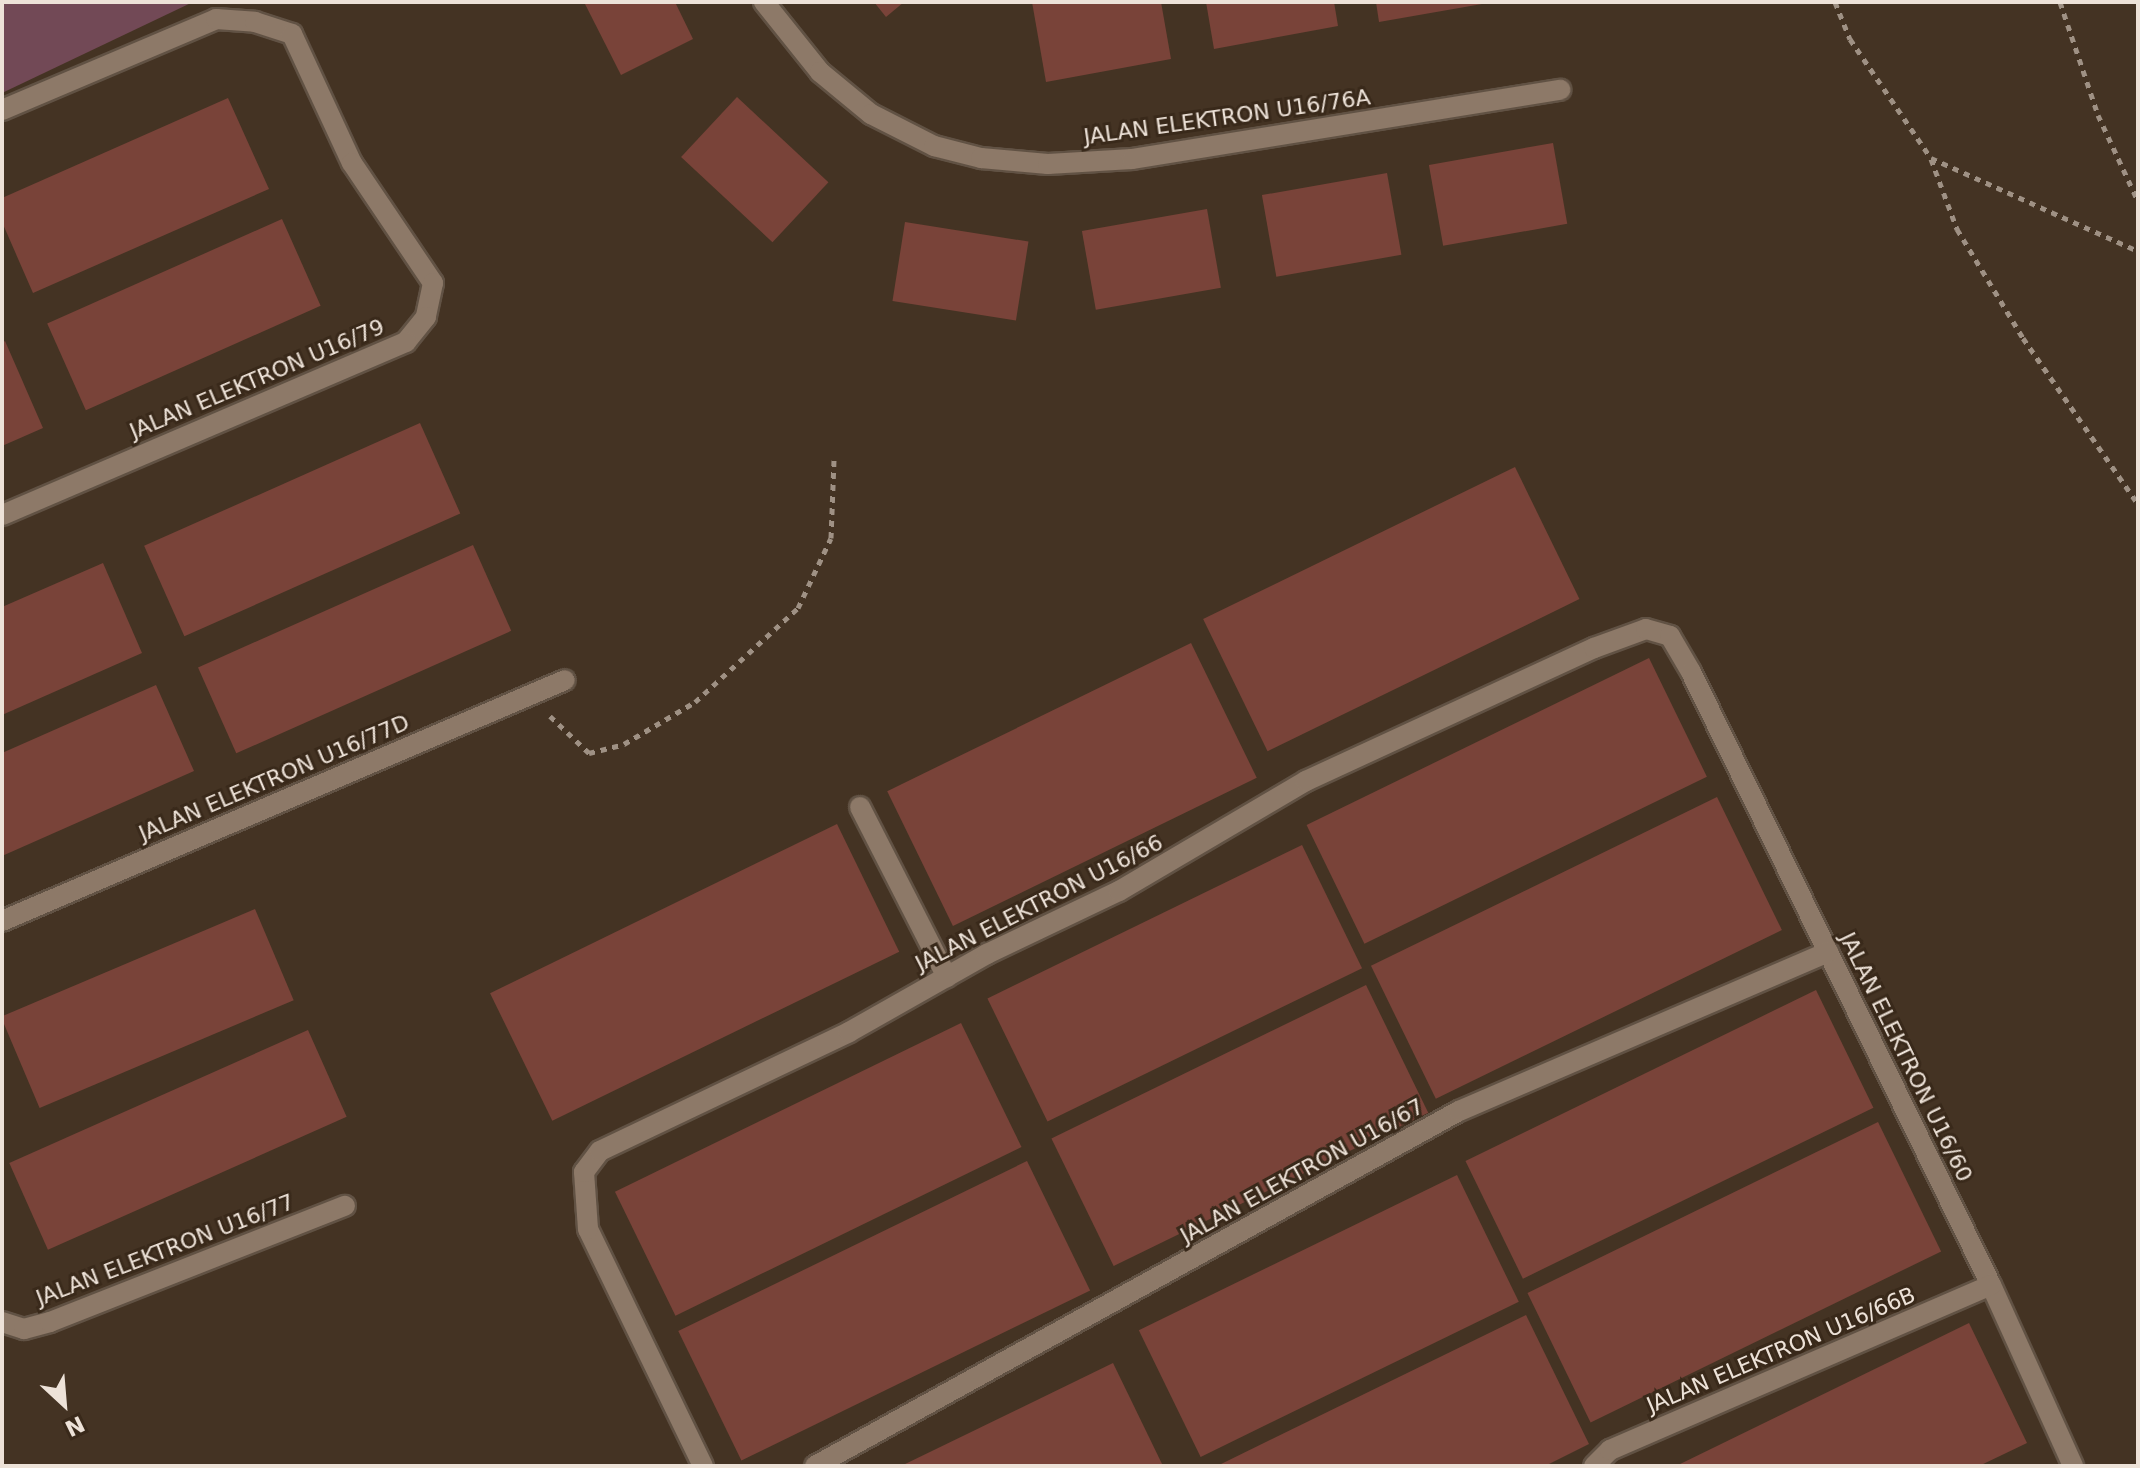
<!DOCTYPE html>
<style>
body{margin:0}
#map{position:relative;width:2140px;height:1468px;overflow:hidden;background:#443323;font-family:"DejaVu Sans",sans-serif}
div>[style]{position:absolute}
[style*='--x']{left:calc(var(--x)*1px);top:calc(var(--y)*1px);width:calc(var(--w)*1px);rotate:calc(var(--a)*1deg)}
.green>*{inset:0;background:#724956}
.building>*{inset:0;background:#794339;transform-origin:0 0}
.path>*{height:5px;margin-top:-2.5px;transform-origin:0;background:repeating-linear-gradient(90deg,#9f9184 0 6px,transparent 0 12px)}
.roads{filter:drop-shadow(2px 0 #615244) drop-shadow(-2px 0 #615244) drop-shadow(0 2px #615244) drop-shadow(0 -2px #615244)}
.minor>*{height:20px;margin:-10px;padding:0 10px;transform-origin:10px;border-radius:10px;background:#8d7968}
span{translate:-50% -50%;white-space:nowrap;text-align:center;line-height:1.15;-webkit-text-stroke:6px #39291a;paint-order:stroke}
.street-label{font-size:22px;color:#ede2d8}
.frame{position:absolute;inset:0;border:4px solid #ede2d8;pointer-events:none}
.north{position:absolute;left:24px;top:1364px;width:80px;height:80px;-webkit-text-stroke:6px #39291a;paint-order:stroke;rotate:154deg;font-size:22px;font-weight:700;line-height:32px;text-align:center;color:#ede2d8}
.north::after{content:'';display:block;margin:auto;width:28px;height:36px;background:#ede2d8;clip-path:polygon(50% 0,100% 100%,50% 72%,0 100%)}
</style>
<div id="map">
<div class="green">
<div style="clip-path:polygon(2px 2px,193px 2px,2px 93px)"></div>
</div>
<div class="building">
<div style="clip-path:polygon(584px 2px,675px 2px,693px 39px,621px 75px)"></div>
<div style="clip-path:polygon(874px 2px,904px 2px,886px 17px)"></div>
<div style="clip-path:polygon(1032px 2px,1161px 2px,1171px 59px,1046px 82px)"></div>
<div style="clip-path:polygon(1206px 2px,1334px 2px,1338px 26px,1214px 49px)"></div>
<div style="clip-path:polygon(1376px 2px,1482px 2px,1482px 4px,1379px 22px)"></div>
<div style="left:737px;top:97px;width:125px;height:82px;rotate:43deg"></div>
<div style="clip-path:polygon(228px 98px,269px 189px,33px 293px,2px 222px,2px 198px)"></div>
<div style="left:1553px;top:143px;width:82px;height:126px;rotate:80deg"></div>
<div style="left:1387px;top:173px;width:83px;height:127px;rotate:80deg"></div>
<div style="left:1207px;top:209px;width:80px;height:127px;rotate:80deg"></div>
<div style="left:282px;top:219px;width:95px;height:257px;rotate:66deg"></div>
<div style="left:905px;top:222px;width:125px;height:80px;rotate:9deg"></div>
<div style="clip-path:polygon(5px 341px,43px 428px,2px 446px,2px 343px)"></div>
<div style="left:420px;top:423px;width:99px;height:302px;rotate:66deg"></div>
<div style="left:1515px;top:467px;width:147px;height:347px;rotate:64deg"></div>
<div style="left:473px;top:545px;width:94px;height:301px;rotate:66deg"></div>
<div style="clip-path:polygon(103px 563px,142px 653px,2px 715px,2px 607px)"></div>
<div style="left:1191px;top:643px;width:150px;height:338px;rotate:64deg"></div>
<div style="left:1649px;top:658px;width:132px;height:381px;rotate:64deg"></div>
<div style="clip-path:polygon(156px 685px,194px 771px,2px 856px,2px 753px)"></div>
<div style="left:1717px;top:797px;width:148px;height:385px;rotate:64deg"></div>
<div style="left:837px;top:824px;width:142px;height:386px;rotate:64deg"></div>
<div style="left:1302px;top:845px;width:137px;height:350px;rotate:64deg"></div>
<div style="left:255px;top:909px;width:99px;height:276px;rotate:67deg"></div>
<div style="left:1366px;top:985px;width:142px;height:350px;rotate:64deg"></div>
<div style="left:1816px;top:990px;width:131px;height:390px;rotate:64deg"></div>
<div style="left:961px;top:1023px;width:138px;height:385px;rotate:64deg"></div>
<div style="left:308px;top:1030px;width:95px;height:327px;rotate:66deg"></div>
<div style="left:1878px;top:1122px;width:144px;height:390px;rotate:64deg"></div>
<div style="left:1027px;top:1161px;width:144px;height:388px;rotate:64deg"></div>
<div style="left:1457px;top:1175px;width:141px;height:354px;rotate:64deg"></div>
<div style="clip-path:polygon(1526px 1315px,1589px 1444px,1545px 1466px,1217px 1466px)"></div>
<div style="clip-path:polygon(1969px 1323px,2027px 1443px,1979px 1466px,1676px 1466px)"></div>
<div style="clip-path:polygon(1113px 1363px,1163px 1466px,901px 1466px)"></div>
</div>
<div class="path">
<div style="--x:1835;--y:2;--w:40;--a:68"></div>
<div style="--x:1850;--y:39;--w:144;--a:55.8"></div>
<div style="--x:1931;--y:158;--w:227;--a:24.2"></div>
<div style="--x:2060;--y:2;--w:119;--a:71.4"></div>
<div style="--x:2098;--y:115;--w:95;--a:65.1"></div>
<div style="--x:1931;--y:159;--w:75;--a:69.6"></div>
<div style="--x:1957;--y:229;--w:127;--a:58.8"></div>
<div style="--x:2023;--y:338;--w:202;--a:55.3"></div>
<div style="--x:550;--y:716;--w:54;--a:43.5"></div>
<div style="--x:589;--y:753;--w:36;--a:-14"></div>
<div style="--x:624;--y:744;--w:82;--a:-30.6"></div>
<div style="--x:695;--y:702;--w:139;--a:-42.4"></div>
<div style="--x:798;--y:608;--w:77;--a:-64.8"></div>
<div style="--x:831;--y:538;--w:78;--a:-87.8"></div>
</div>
<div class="roads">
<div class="minor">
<div style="--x:764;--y:2;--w:90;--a:51.3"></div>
<div style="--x:820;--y:72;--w:66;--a:39.5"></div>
<div style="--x:871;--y:114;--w:71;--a:26.9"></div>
<div style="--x:934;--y:146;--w:49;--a:14.3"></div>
<div style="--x:981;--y:158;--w:67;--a:5.1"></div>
<div style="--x:1048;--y:164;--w:84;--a:-3.4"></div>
<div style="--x:1132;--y:159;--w:434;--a:-9.2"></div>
<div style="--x:2;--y:110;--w:233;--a:-23"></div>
<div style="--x:216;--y:19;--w:39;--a:4"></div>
<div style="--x:255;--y:22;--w:39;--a:18"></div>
<div style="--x:292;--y:34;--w:142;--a:65.1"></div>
<div style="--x:352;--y:163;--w:145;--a:56"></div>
<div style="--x:433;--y:283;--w:35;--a:102"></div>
<div style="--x:426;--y:317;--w:32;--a:129"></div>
<div style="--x:406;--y:342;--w:439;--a:156.8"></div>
<div style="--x:860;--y:807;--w:191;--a:62.9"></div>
<div style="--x:2;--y:921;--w:612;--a:-23.17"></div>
<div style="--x:2;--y:1322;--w:23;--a:18"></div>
<div style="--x:24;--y:1329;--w:27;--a:-15"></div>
<div style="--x:50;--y:1322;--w:317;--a:-21.5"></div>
<div style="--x:703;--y:1466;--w:263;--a:-115.9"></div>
<div style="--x:588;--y:1229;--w:57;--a:-94"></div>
<div style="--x:584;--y:1172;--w:26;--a:-53"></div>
<div style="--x:600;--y:1151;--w:276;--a:-25.5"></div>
<div style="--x:849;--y:1032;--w:159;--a:-29.5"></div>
<div style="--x:987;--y:954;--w:146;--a:-25.5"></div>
<div style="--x:1119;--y:891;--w:217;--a:-30.5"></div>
<div style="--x:1306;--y:781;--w:317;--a:-24.8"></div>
<div style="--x:1594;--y:648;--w:55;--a:-20.1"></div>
<div style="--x:1646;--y:629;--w:25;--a:16"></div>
<div style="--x:1670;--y:636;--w:42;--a:59.7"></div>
<div style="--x:1691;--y:672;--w:682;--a:63.92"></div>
<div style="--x:1991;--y:1285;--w:199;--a:65.6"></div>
<div style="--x:815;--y:1466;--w:735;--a:-28.87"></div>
<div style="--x:1459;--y:1111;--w:402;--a:-23.3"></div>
<div style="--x:1594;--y:1466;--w:23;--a:-45"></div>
<div style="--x:1610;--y:1450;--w:415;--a:-23.4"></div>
</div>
</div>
<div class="street-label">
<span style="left:1227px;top:117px;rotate:-8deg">JALAN ELEKTRON U16/76A</span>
<span style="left:257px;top:379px;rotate:-23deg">JALAN ELEKTRON U16/79</span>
<span style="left:274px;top:778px;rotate:-23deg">JALAN ELEKTRON U16/77D</span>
<span style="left:1039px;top:903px;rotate:-27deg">JALAN ELEKTRON U16/66</span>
<span style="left:1906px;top:1057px;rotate:64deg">JALAN ELEKTRON U16/60</span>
<span style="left:1302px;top:1171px;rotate:-29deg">JALAN ELEKTRON U16/67</span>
<span style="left:165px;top:1250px;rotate:-21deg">JALAN ELEKTRON U16/77</span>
<span style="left:1781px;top:1350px;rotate:-23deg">JALAN ELEKTRON U16/66B</span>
</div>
<div class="frame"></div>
<div class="north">N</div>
</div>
